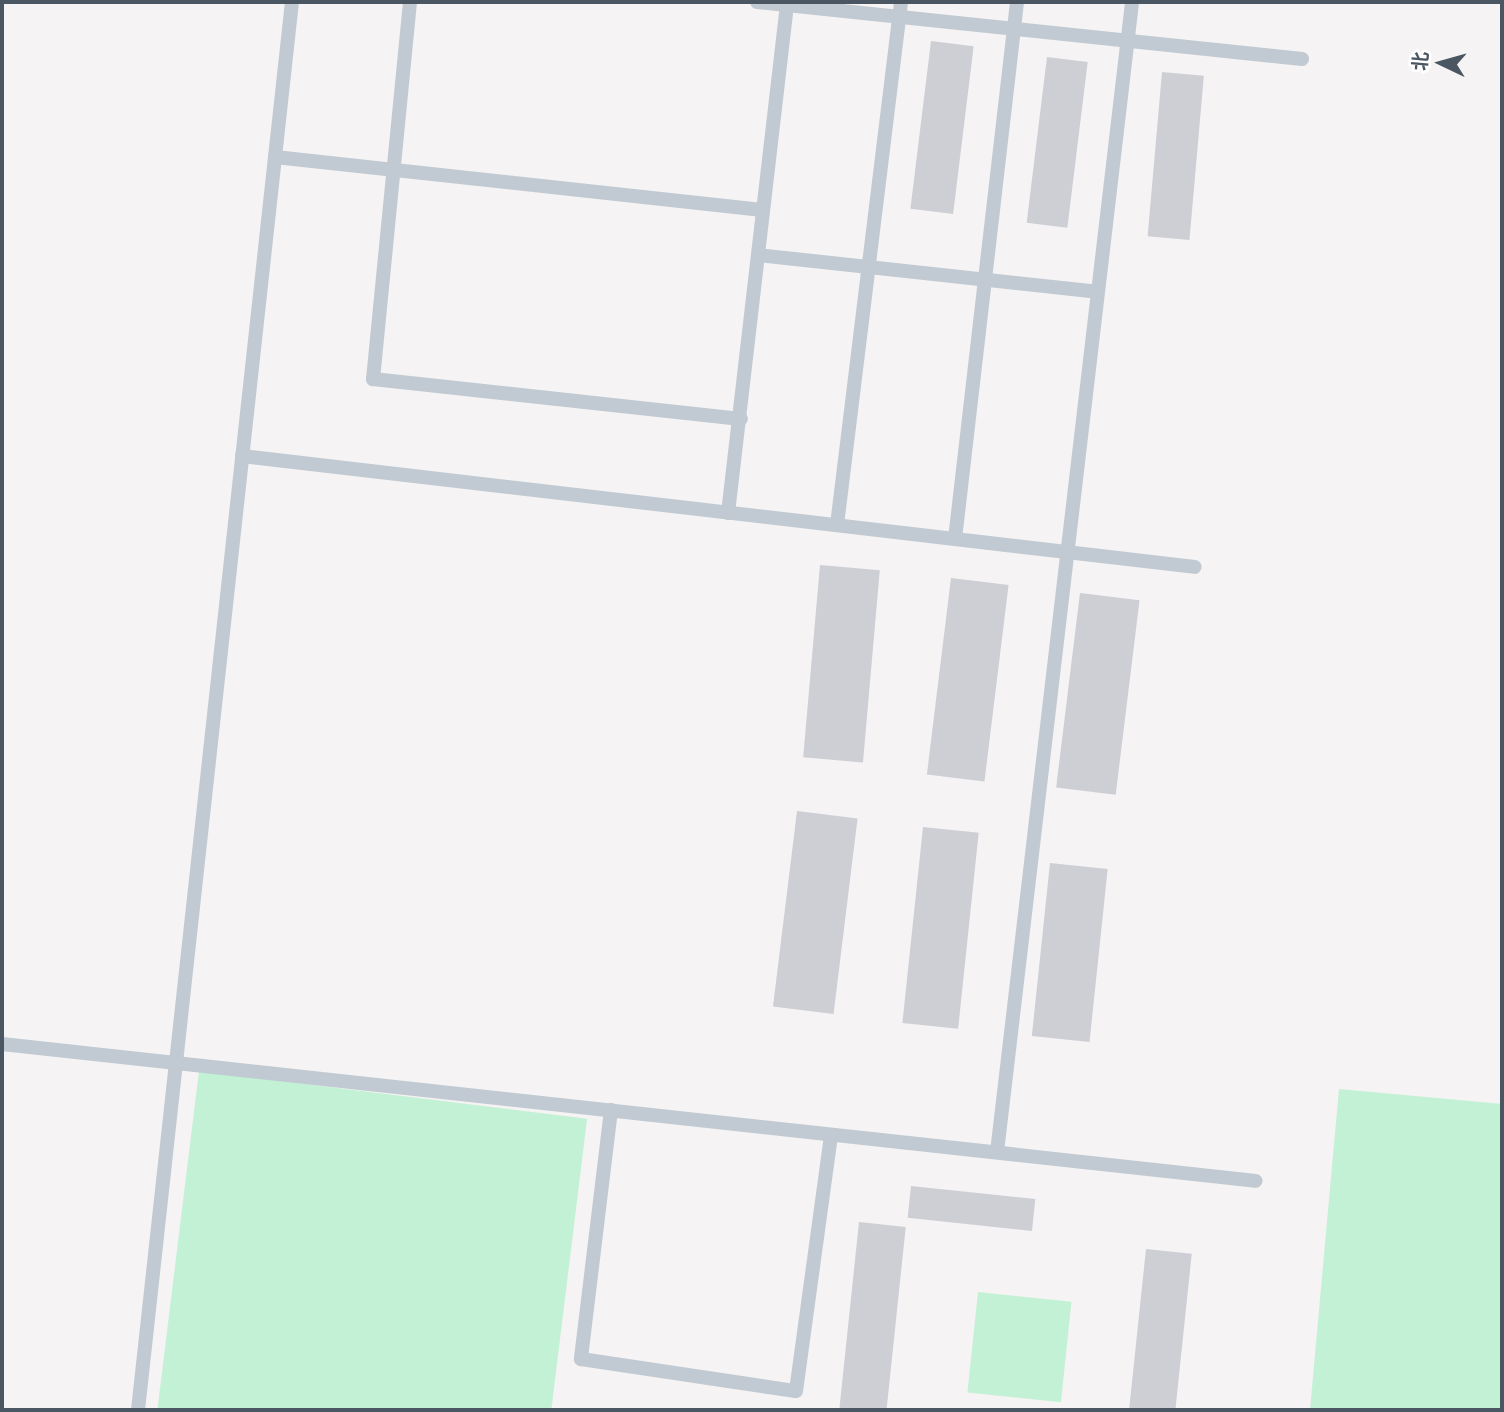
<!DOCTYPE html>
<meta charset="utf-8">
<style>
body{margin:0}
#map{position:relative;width:1504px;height:1412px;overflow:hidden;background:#f5f3f3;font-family:"Exo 2","Noto Sans SC",sans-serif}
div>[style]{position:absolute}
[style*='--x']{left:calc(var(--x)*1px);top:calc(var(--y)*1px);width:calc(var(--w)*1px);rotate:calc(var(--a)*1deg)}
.green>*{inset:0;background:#c3f1d5;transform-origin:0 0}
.building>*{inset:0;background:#cdcfd5;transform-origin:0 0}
.service>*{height:14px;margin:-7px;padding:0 7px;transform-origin:7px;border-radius:7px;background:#c1cad2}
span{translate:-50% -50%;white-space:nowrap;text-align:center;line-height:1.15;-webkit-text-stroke:7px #fff;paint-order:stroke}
.frame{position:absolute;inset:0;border:4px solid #4a5661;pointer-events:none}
.north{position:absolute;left:1406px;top:28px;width:70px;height:70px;-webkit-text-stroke:5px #fff;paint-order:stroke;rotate:275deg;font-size:19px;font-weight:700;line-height:28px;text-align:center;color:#4a5661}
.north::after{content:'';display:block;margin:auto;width:24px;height:32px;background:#4a5661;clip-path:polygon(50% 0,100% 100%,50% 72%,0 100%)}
</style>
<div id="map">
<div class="green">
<div style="left:199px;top:1071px;width:391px;height:341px;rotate:7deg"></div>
<div style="clip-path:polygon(1339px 1089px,1502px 1104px,1502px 1410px,1310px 1410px)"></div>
<div style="left:978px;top:1292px;width:94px;height:101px;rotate:6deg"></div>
</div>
<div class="building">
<div style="left:931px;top:41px;width:43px;height:169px;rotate:7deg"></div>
<div style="left:1047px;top:57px;width:41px;height:167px;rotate:7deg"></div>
<div style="left:1162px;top:72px;width:42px;height:165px;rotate:5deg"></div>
<div style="left:820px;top:565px;width:60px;height:193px;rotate:5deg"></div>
<div style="left:951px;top:578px;width:58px;height:198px;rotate:7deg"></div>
<div style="left:1080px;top:593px;width:60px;height:196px;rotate:7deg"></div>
<div style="left:797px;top:811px;width:61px;height:197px;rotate:7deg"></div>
<div style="left:923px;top:827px;width:56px;height:197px;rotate:6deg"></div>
<div style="left:1050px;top:863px;width:58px;height:174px;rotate:6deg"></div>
<div style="left:911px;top:1186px;width:125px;height:32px;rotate:6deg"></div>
<div style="left:859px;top:1222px;width:47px;height:189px;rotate:6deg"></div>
<div style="left:1146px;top:1249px;width:46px;height:162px;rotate:6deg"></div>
</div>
<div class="service">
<div style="--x:410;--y:2;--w:379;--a:95.6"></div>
<div style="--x:373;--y:379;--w:370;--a:6.2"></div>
<div style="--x:757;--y:2;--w:548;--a:5.97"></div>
<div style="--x:275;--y:157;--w:490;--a:6.2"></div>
<div style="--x:758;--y:255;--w:341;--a:6.2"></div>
<div style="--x:242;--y:456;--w:959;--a:6.64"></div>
<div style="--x:728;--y:513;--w:511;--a:-83.38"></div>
<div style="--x:837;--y:525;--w:527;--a:-83.02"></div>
<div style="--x:955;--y:539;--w:541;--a:-83.41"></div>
<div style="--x:2;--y:1044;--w:1261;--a:6.23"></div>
<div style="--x:611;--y:1110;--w:251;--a:96.9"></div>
<div style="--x:581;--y:1359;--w:217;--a:8.5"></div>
<div style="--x:796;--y:1391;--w:258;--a:-82.2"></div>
<div style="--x:997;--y:1152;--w:1158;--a:-83.3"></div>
<div style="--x:138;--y:1410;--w:1416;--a:-83.76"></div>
</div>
<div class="frame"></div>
<div class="north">北</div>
</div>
